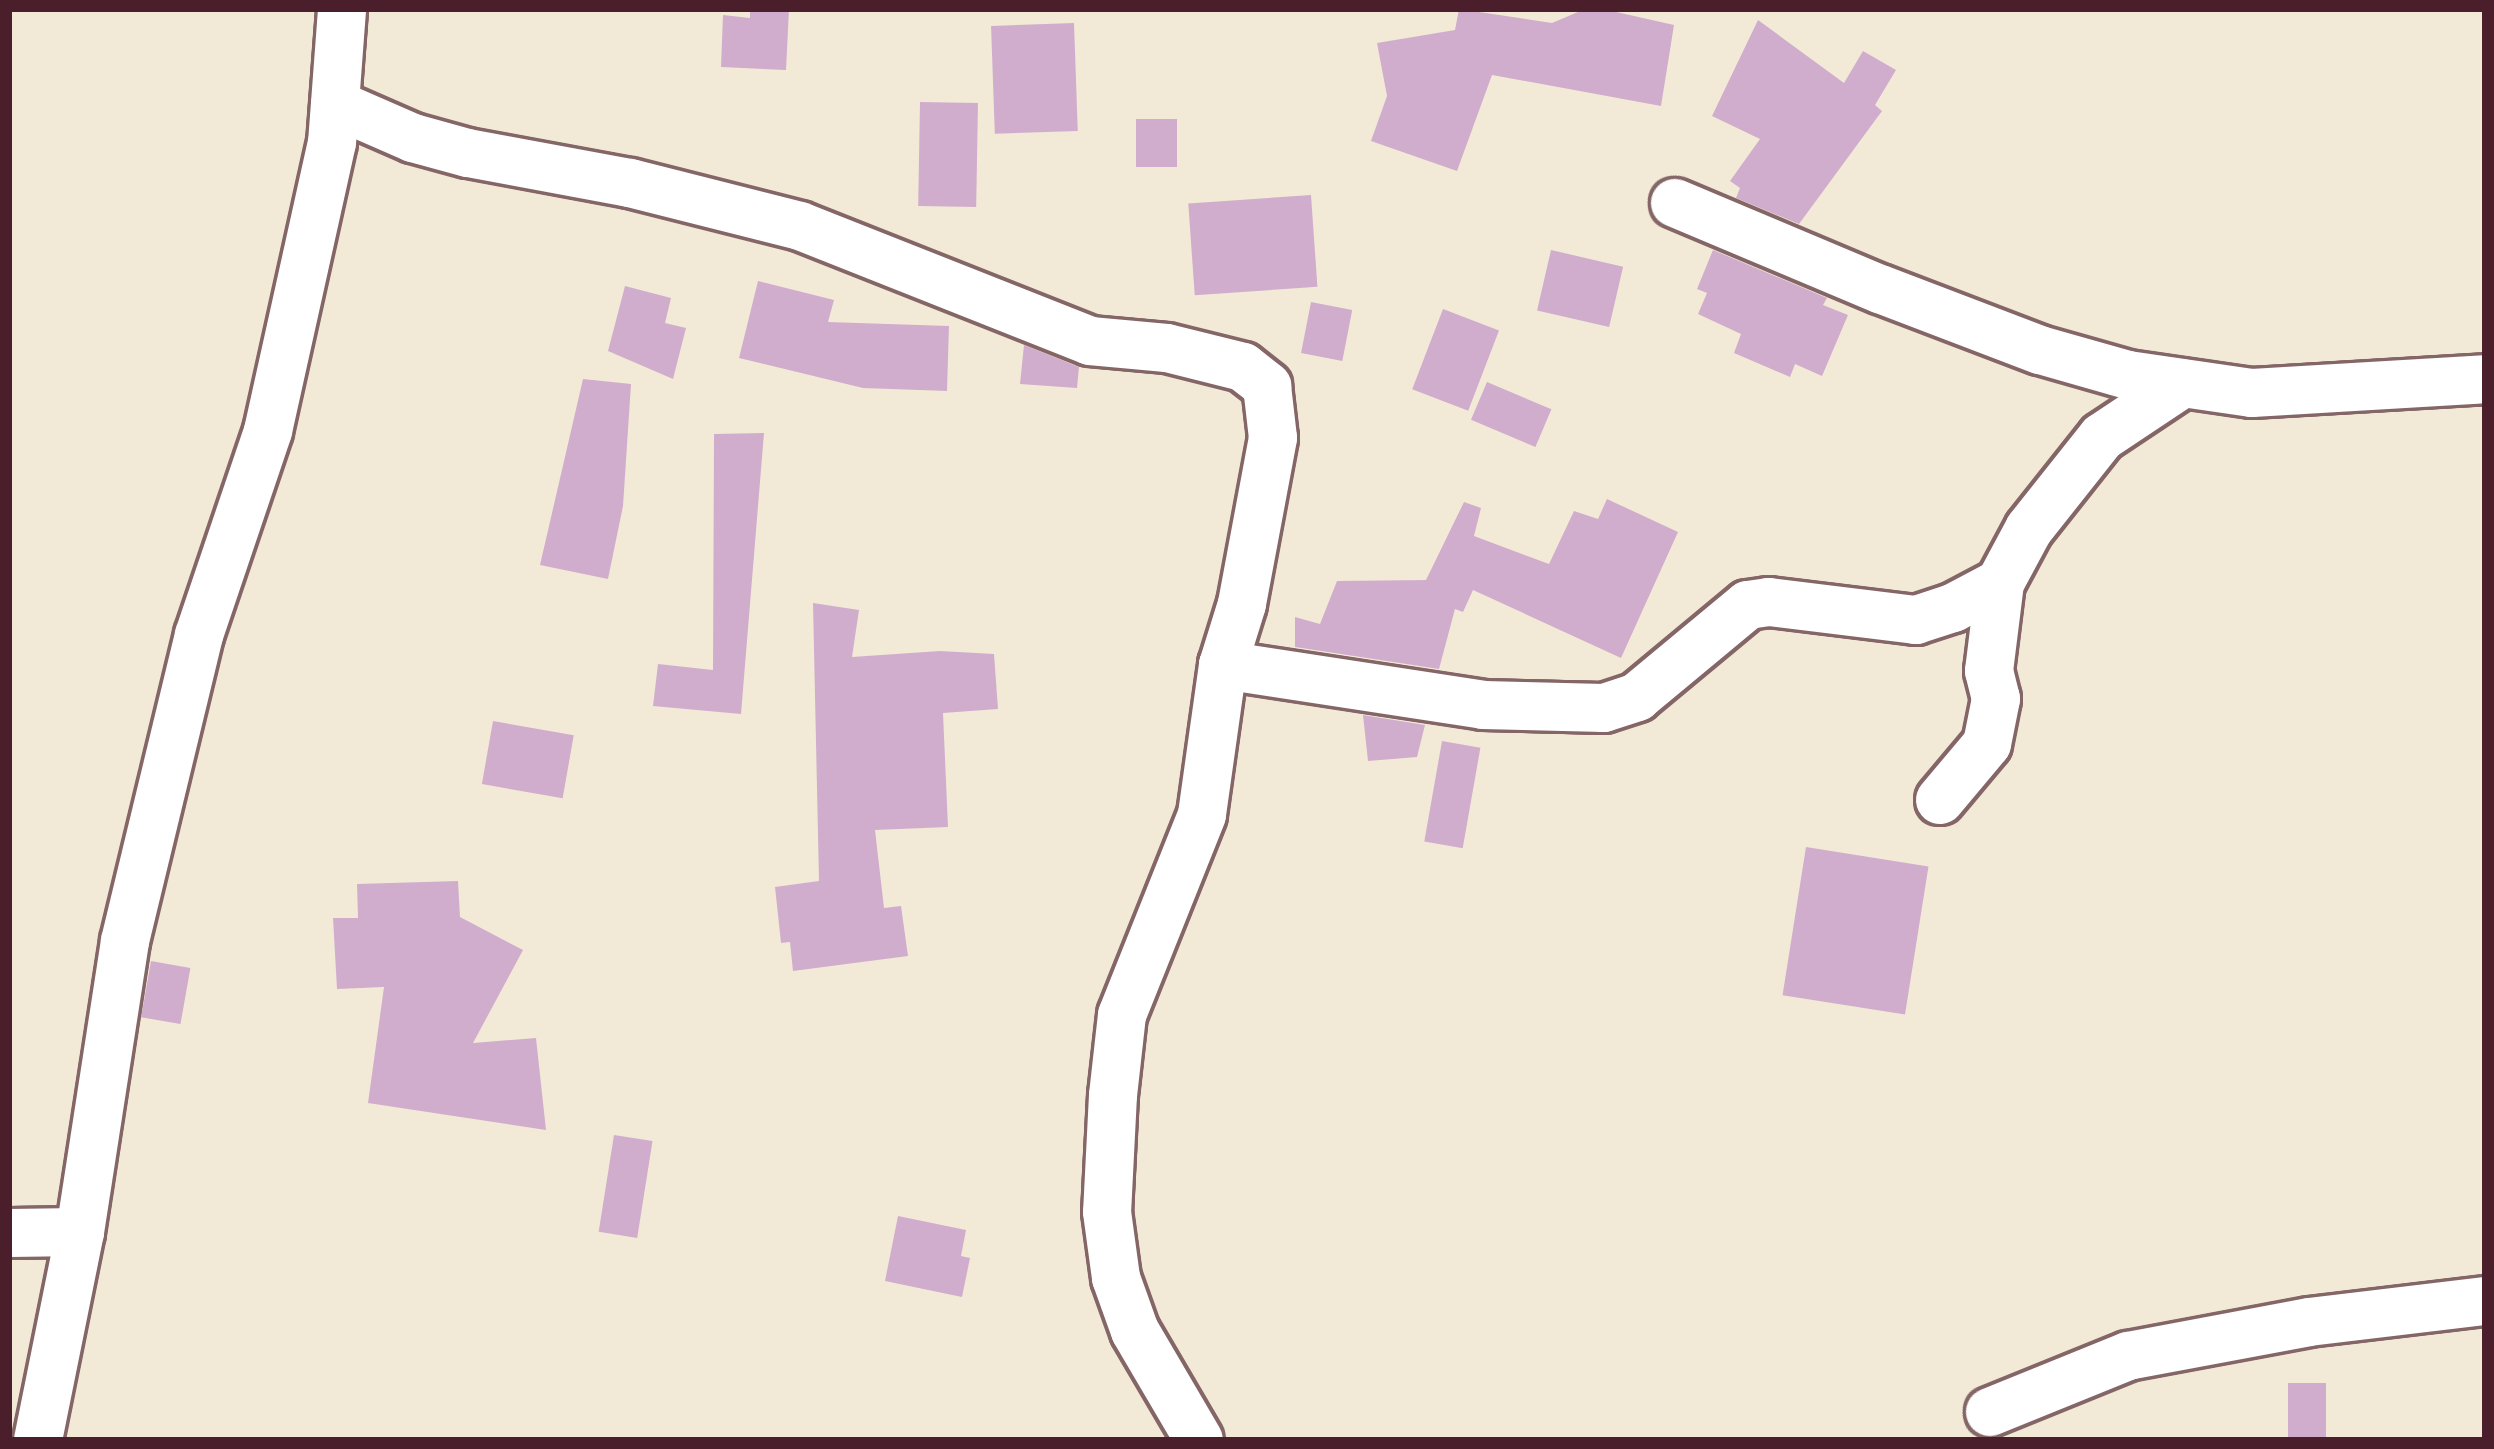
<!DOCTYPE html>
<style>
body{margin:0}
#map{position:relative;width:2494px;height:1449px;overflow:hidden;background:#f2ead7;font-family:"IM FELL Great Primer",serif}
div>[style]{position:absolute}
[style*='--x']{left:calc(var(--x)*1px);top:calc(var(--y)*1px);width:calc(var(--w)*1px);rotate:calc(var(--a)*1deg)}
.building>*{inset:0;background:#d1adcd;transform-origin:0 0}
.roads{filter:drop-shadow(3px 0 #856667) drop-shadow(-3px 0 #856667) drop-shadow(0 3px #856667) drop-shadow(0 -3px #856667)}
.minor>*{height:48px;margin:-24px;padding:0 24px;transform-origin:24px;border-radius:24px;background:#fff}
span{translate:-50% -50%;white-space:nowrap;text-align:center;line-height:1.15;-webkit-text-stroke:9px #f6f6f2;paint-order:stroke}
.frame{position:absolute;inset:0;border:12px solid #4a1f2b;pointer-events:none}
</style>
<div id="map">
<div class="building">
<div style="clip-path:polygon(750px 9px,789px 9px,786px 70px,721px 67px,723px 15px,750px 18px)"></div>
<div style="clip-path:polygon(1459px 9px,1552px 23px,1585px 9px,1603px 9px,1674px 25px,1661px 106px,1492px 75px,1457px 171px,1371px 141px,1387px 96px,1377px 43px,1455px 30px)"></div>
<div style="clip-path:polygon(1758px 20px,1844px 83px,1863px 51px,1896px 70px,1875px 105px,1882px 111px,1799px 224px,1736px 198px,1740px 188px,1730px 181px,1760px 139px,1712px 116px)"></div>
<div style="left:1074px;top:23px;width:108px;height:83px;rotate:88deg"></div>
<div style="left:920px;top:102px;width:58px;height:104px;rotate:1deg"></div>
<div style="left:1136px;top:119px;width:41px;height:48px"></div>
<div style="left:1311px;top:195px;width:92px;height:123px;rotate:86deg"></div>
<div style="left:1551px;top:250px;width:74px;height:62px;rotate:13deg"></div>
<div style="clip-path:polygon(1713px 250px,1827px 298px,1823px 305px,1848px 315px,1822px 376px,1795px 364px,1790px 377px,1734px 353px,1741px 334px,1698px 314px,1707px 293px,1697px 289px)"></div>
<div style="clip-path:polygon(758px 281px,834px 300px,828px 322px,949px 326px,947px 391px,863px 388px,739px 358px)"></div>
<div style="clip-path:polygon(625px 286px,671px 298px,665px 323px,686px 328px,673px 379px,608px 351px)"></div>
<div style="left:1311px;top:302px;width:42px;height:52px;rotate:11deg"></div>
<div style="left:1443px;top:309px;width:60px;height:86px;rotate:21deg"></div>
<div style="clip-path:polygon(1024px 345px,1079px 367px,1077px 388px,1020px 384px)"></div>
<div style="clip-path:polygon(583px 379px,631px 384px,623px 506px,608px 579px,540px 565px)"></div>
<div style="left:1487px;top:382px;width:70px;height:41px;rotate:23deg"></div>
<div style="clip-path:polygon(764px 433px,741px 714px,653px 706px,658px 664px,713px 670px,714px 434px)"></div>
<div style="clip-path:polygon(1607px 499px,1678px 532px,1621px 658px,1473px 590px,1463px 612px,1455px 609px,1439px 669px,1295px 647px,1295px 617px,1320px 624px,1337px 581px,1426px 580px,1464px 502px,1481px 508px,1474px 536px,1549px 564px,1574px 511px,1598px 519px)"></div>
<div style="clip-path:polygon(813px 603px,859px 610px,852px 657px,940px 651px,994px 654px,998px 709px,943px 713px,948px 827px,875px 830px,884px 908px,901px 906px,908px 956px,793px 971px,790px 942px,781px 943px,775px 887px,819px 881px)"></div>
<div style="clip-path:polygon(1363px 715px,1425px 725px,1417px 757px,1368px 761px)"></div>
<div style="left:493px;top:721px;width:82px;height:64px;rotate:10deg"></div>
<div style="left:1442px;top:741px;width:39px;height:102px;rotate:10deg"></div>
<div style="left:1806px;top:847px;width:124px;height:150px;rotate:9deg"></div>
<div style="clip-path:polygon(458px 881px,460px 917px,523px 950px,473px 1043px,536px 1038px,546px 1130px,368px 1103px,384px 987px,337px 989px,333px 918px,358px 918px,357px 884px)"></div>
<div style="left:151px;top:961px;width:40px;height:57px;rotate:10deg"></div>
<div style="left:614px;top:1135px;width:39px;height:98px;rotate:9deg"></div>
<div style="clip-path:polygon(898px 1216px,966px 1230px,961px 1256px,970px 1258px,962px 1297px,885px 1281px)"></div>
<div style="left:2288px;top:1383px;width:38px;height:57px"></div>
</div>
<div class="roads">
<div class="minor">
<div style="--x:335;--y:104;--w:85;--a:23.6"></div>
<div style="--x:413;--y:138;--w:57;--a:15.3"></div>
<div style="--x:468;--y:153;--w:165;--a:10.5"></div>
<div style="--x:630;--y:183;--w:175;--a:14.2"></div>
<div style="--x:800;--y:226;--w:312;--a:21.6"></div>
<div style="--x:1090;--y:341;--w:77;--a:5.2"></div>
<div style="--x:1167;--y:348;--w:78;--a:14"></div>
<div style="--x:1243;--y:367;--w:31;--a:38"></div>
<div style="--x:1267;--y:386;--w:52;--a:83.4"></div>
<div style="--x:1273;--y:438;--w:169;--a:100.6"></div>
<div style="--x:1242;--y:604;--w:64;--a:107.3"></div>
<div style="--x:1223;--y:665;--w:151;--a:98"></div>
<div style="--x:1202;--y:815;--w:215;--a:111.8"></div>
<div style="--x:1122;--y:1015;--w:81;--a:96.4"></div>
<div style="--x:1113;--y:1095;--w:117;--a:92.9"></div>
<div style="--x:1107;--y:1212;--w:67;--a:82.2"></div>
<div style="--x:1116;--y:1278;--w:56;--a:70.3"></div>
<div style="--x:1135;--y:1331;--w:126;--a:59.6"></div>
<div style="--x:1675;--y:203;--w:222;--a:22.8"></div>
<div style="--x:1880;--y:289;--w:171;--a:20.9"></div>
<div style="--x:2040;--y:350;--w:91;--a:15.9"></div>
<div style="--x:2128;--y:375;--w:125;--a:8.3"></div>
<div style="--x:2252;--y:393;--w:233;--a:-3.4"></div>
<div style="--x:1223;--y:665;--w:263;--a:8.7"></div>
<div style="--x:1483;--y:705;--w:121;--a:1.4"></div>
<div style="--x:1604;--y:708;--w:35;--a:-18"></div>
<div style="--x:1637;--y:697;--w:144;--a:-39.7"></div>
<div style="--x:1748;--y:605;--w:21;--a:-8"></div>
<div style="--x:1769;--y:602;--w:148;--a:7"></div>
<div style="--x:1916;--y:620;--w:39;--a:-18"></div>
<div style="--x:1953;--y:608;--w:53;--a:-28"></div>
<div style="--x:1940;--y:800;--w:73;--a:-50"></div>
<div style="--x:1987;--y:744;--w:46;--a:-78.7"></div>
<div style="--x:1996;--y:699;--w:29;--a:-104"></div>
<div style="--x:1989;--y:671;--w:89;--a:-82.9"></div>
<div style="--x:2000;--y:583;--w:61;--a:-61.8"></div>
<div style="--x:2029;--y:529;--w:117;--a:-51.6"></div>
<div style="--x:2102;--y:437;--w:97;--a:-33.7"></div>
<div style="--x:9;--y:1233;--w:71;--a:-0.8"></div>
<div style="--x:1990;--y:1412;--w:149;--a:-22.1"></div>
<div style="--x:2128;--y:1356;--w:184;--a:-10.6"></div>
<div style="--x:2309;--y:1322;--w:177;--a:-6.8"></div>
<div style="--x:38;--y:1440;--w:212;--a:-78.6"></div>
<div style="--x:80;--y:1232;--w:294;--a:-81.2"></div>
<div style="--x:125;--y:941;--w:315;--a:-76.4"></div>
<div style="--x:199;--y:635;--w:215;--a:-71.3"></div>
<div style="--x:268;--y:431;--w:295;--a:-77.5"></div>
<div style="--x:332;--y:143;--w:134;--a:-85.7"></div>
</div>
</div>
<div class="frame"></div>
</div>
